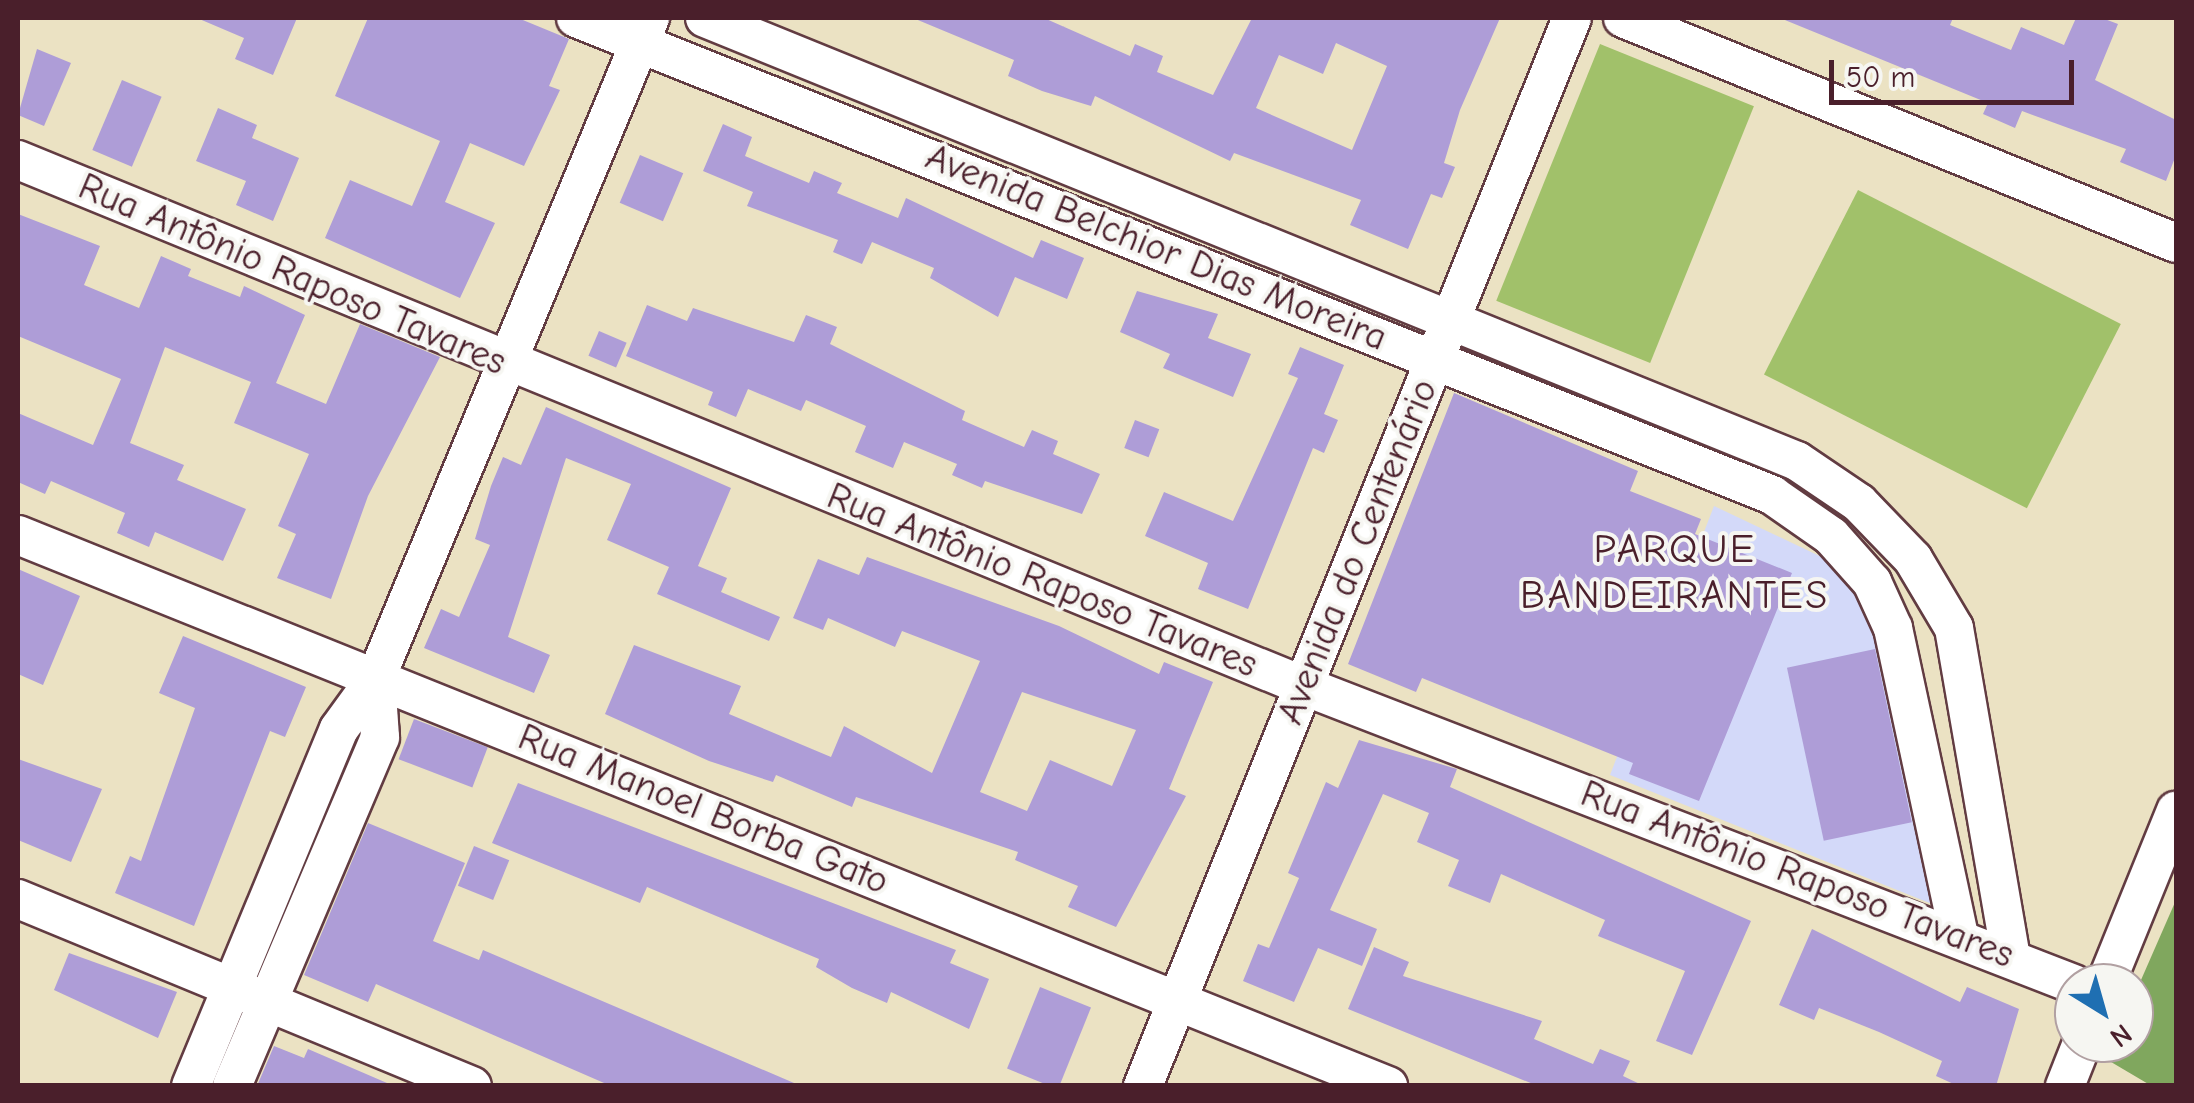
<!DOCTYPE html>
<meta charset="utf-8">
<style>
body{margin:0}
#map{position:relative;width:2194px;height:1103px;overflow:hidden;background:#ebe2c3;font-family:"Comic Neue",sans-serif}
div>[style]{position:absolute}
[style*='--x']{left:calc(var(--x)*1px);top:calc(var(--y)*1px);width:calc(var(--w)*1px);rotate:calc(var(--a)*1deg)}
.built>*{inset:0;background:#d3d9f9}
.green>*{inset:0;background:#a1c16a;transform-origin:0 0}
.forest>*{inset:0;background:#80a75e}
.building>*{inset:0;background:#ae9dd7;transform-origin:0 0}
.roads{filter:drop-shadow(2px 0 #623c42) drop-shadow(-2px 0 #623c42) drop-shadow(0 2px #623c42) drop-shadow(0 -2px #623c42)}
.minor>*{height:38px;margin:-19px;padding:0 19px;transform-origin:19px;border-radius:19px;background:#fff}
span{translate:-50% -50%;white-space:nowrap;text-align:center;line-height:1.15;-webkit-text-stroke:8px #f6f6f2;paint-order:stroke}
.street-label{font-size:38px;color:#4a1f2b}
.neighbourhood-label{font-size:40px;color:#4a1f2b;letter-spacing:2.5px}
.frame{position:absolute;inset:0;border:20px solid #4a1f2b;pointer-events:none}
.north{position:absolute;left:2054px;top:963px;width:100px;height:100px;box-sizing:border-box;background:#f6f6f2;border:2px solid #b1a0a2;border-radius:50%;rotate:143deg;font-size:28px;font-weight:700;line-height:40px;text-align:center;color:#4a1f2b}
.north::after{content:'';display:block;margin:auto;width:35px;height:45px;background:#1f6fb2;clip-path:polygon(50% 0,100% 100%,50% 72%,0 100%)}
.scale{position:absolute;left:1829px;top:60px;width:245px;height:45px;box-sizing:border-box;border:5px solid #4a1f2b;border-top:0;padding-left:12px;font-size:30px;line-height:35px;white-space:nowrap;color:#4a1f2b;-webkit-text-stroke:8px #f6f6f2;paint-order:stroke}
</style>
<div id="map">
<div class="built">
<div style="clip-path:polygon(1714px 506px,1830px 561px,1874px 617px,1939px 898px,1932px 904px,1610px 775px)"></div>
</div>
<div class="green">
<div style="left:1600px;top:44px;width:166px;height:277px;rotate:22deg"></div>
<div style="left:1858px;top:190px;width:295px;height:207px;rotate:27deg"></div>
</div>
<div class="forest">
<div style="clip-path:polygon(2176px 900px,2176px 1085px,2150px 1085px,2106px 1059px,2113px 1043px,2134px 1043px,2134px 996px)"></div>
</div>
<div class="building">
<div style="clip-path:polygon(197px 18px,297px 18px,273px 75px,235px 59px,244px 38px)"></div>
<div style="clip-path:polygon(368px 18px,518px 18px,569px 39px,549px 86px,560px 90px,524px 166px,470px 143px,445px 202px,495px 223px,460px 298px,325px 238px,350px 180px,412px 206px,440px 141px,335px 96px)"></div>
<div style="clip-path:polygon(evenodd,913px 18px,1044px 18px,1130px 56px,1135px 44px,1163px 56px,1157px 72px,1213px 95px,1252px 18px,1500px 18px,1460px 110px,1444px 163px,1455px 167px,1442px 198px,1431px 194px,1408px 249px,1350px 225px,1361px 200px,1234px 153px,1230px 161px,1095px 96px,1091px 106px,1042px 91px,1008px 76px,1014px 60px,913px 18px,1336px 43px,1387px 66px,1352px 150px,1256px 108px,1279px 55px,1323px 74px,1336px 43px)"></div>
<div style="clip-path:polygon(1780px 18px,1953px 18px,1950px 25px,2011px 50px,2021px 27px,2064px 45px,2076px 18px,2102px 18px,2118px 24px,2095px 80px,2176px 120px,2176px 155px,2166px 181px,2120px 162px,2126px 149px,2022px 111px,2015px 128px,1983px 114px,1988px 103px)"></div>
<div style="clip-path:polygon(37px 49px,71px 63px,44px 126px,18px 115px)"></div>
<div style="left:122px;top:80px;width:43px;height:76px;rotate:23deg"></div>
<div style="clip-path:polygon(218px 108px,257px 125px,252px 138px,299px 158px,273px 221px,236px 205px,246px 181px,196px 161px)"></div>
<div style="clip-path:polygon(723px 124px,752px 137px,745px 156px,809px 183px,814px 171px,842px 183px,837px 193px,898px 218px,906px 198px,1033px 258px,1041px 240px,1084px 258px,1067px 299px,1015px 277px,998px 317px,930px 278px,934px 268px,872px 242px,862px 264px,833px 252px,838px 240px,747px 206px,753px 192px,703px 171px)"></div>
<div style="left:640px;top:155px;width:47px;height:52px;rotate:23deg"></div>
<div style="clip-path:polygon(18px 214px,100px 246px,84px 285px,139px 308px,161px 256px,191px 269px,188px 276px,240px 297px,244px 286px,305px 315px,276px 383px,326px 404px,360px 324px,440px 357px,368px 496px,331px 599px,277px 578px,296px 534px,278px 526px,309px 454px,234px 423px,251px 382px,165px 347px,130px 443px,184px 465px,177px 480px,246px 509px,223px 561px,155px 532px,149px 547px,117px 533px,125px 513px,51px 481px,45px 494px,18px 482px,18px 413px,93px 445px,121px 379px,18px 336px)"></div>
<div style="clip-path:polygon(1137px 291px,1218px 314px,1208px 338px,1251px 354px,1233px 397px,1163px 368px,1170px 354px,1120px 332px)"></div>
<div style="clip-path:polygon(647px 305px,687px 321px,693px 308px,794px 342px,806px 315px,837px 327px,830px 344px,965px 411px,962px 420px,1024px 447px,1032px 430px,1058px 441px,1053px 454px,1100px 474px,1082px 514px,985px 481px,982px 488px,952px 475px,957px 464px,904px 442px,893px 468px,855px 452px,866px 426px,806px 400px,801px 411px,748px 389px,736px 417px,708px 405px,713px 392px,626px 356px)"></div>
<div style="left:599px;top:331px;width:30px;height:27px;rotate:23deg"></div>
<div style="clip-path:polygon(1300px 347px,1344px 365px,1324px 414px,1338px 420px,1324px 453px,1313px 448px,1248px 609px,1198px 589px,1208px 563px,1145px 536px,1164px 492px,1233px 521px,1298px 378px,1288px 374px)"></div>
<div style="clip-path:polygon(1454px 393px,1638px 471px,1630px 491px,1701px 519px,1695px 534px,1792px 573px,1699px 801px,1629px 774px,1633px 763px,1422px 678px,1416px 692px,1348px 664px)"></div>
<div style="clip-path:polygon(546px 407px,731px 488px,698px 566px,727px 578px,721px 592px,780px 617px,769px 641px,657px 594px,669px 567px,607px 540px,631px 484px,566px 458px,508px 637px,550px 655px,534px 693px,424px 648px,441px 609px,459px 617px,490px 545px,475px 539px,491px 486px,503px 457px,521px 465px)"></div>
<div style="left:1135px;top:420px;width:26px;height:30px;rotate:21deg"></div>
<div style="clip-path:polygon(evenodd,867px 557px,1059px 626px,1159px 674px,1164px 662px,1213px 682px,1169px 789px,1186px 796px,1116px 927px,1068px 907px,1078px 886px,1015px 860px,1018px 852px,856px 797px,852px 807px,776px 775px,773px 782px,709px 761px,605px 714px,634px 645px,741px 686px,729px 714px,831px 757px,844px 726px,932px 773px,980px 661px,902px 631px,895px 647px,828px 618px,823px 630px,793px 618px,818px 559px,859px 575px,867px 557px,1022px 692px,1136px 730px,1112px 786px,1050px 760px,1027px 811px,980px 792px,1022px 692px)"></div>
<div style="clip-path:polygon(18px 569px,80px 596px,43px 685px,18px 674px)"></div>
<div style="clip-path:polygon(183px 636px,306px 687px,285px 737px,270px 731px,194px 926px,115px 893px,130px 856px,141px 861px,195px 708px,159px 693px)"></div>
<div style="left:1875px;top:649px;width:177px;height:90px;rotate:78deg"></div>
<div style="left:414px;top:719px;width:79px;height:43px;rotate:21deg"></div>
<div style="clip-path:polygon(1359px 740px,1457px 769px,1450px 787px,1751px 921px,1692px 1055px,1656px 1041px,1685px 971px,1598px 936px,1605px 920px,1501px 874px,1490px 903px,1448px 886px,1459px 860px,1417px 842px,1429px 813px,1383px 794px,1330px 910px,1377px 929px,1362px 966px,1318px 948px,1294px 1002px,1243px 981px,1258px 944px,1269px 948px,1299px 878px,1288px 873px,1326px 782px,1338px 788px)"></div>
<div style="clip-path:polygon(18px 759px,102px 789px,71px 862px,18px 840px)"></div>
<div style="clip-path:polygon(518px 783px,956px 950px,950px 963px,989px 979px,969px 1029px,891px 992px,887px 1003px,852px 988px,816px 967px,819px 959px,647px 887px,640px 903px,492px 843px)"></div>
<div style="clip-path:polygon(368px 823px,465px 863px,433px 941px,479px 960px,483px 950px,801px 1086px,611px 1086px,376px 984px,368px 1002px,304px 975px)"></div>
<div style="left:474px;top:846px;width:38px;height:43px;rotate:22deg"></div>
<div style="clip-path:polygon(1812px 929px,1960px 1002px,1967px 987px,2019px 1009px,1996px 1086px,1958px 1086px,1936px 1076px,1942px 1061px,1879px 1032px,1819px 1008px,1814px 1020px,1779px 1005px)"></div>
<div style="clip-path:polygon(1374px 947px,1409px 962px,1403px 976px,1542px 1021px,1534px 1039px,1593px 1064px,1600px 1049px,1630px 1061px,1623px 1076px,1644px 1086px,1538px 1086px,1348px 1009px)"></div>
<div style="clip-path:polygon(69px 953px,177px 992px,158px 1038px,54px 990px)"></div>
<div style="left:1040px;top:987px;width:55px;height:88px;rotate:22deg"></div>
<div style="clip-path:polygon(274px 1046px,304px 1058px,308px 1049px,394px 1086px,257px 1086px)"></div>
</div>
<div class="roads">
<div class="minor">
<div style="--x:576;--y:18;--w:1288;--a:21.74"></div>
<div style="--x:1772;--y:495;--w:72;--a:34.8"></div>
<div style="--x:1831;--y:536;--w:62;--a:48.3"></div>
<div style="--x:1872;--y:582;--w:51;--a:65.5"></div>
<div style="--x:1893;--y:628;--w:316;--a:77.9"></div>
<div style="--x:705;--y:18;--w:1178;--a:22.08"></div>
<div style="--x:1797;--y:461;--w:75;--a:34.1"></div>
<div style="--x:1859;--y:503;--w:78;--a:46"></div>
<div style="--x:1913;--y:559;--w:80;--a:59.3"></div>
<div style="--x:1954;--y:628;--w:334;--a:80.2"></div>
<div style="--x:1623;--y:18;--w:597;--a:22.14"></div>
<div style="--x:18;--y:160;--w:1389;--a:22.25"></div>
<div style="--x:1304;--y:686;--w:826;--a:21.16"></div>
<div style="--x:18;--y:535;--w:1477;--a:21.91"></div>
<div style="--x:18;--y:899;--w:491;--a:22.4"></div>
<div style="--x:2106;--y:983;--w:186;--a:-67.9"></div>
<div style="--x:191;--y:1086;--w:386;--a:-67.5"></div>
<div style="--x:339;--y:729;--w:63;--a:-54"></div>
<div style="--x:376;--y:678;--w:715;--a:-67.45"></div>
<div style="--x:232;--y:1086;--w:379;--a:-67"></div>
<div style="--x:380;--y:737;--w:59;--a:-93.9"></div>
<div style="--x:1143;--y:1086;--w:1151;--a:-68.12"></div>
<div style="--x:2065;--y:1086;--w:46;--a:-68.4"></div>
</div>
</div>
<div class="street-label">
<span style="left:1156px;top:248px;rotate:22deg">Avenida Belchior Dias Moreira</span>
<span style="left:292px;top:275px;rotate:23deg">Rua Antônio Raposo Tavares</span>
<span style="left:1358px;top:552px;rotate:-68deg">Avenida do Centenário</span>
<span style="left:1042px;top:581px;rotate:22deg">Rua Antônio Raposo Tavares</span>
<span style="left:703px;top:810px;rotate:22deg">Rua Manoel Borba Gato</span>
<span style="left:1797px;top:875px;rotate:21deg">Rua Antônio Raposo Tavares</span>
</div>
<div class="neighbourhood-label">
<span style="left:1675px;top:572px">PARQUE<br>BANDEIRANTES</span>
</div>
<div class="frame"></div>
<div class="north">N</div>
<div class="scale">50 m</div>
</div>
